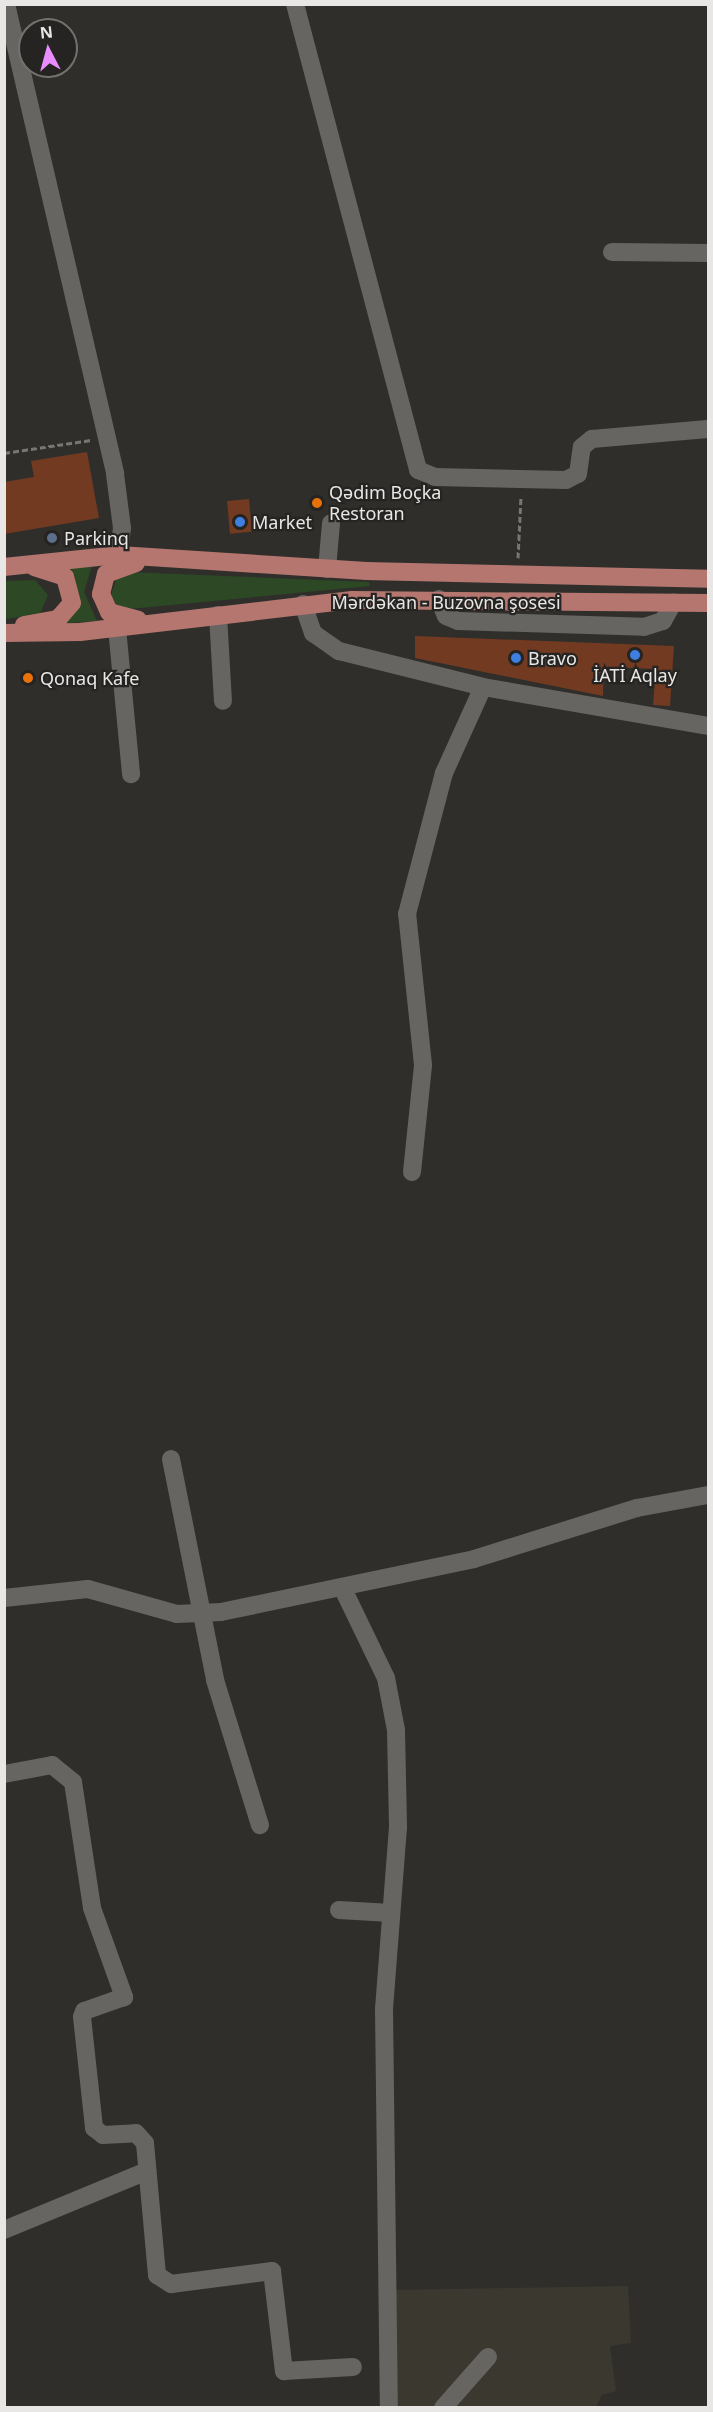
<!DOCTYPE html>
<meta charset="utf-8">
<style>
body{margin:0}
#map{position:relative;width:713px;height:2412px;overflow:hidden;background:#2f2e2b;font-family:"Noto Sans",sans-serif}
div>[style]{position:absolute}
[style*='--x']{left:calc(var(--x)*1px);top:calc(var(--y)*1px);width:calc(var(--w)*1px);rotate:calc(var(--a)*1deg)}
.built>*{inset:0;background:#3b382f}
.green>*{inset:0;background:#2c4824}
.building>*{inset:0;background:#723a21;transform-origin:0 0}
.path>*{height:3px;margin-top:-1.5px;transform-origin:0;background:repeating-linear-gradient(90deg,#777673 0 6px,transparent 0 9px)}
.minor>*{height:18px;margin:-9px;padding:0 9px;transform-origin:9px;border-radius:9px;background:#666562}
.major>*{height:18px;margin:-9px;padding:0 9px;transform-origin:9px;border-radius:9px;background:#b5766f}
.dots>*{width:16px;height:16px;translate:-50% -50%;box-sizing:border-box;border:3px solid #252422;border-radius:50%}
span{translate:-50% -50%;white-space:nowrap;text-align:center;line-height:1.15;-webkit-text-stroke:4.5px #252422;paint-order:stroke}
.poi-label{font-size:18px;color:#e8e7e5}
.left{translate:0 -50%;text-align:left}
.street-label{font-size:18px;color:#e8e7e5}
.frame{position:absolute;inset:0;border:6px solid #e8e7e5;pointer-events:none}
.north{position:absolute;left:18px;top:18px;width:60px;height:60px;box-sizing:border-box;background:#252422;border:2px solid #737270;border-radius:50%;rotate:354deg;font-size:16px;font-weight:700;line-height:24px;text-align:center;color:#e8e7e5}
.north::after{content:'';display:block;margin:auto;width:21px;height:27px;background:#e98dfe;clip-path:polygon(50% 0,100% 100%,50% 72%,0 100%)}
</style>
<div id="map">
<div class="built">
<div style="clip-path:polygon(628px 2286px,631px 2343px,610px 2346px,616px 2391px,602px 2395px,596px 2407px,398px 2407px,393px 2290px)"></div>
</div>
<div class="green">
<div style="clip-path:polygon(92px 565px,84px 592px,97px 621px,66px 623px,64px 568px)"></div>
<div style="clip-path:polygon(129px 572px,369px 582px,370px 586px,129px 609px,115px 604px,111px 595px,117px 577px)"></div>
<div style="clip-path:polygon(35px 580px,48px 595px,40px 614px,5px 619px,4px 581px)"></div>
</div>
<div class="building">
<div style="clip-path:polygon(87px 452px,99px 518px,4px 534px,4px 482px,34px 477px,31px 461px)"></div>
<div style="left:249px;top:499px;width:33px;height:22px;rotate:85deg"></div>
<div style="clip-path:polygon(415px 636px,674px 646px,670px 706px,653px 705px,656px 669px,604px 667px,603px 696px,415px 658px)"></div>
</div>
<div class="path">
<div style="--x:4;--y:453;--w:88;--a:-8.5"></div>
<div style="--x:518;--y:558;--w:62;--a:-87.2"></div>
</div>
<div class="minor">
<div style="--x:6;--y:4;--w:482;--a:76.9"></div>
<div style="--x:115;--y:474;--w:54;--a:82.6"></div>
<div style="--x:122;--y:528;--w:38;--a:97"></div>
<div style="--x:295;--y:4;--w:482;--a:75.2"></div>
<div style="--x:418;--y:470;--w:18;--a:22"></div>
<div style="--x:435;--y:477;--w:131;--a:1.3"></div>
<div style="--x:566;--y:480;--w:13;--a:-27"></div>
<div style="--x:578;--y:474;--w:27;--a:-82"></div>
<div style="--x:582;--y:447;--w:13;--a:-39"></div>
<div style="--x:592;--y:439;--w:116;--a:-4.9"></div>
<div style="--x:612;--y:252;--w:96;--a:0.6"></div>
<div style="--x:327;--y:569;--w:46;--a:-85"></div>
<div style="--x:439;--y:599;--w:18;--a:68"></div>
<div style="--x:446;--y:616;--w:13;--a:23"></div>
<div style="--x:458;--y:621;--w:186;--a:1.8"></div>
<div style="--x:644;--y:627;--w:20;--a:-18"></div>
<div style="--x:663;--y:621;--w:21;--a:-61"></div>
<div style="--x:303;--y:604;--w:31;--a:71"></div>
<div style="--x:313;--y:633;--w:32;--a:35"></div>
<div style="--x:339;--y:651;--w:148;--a:14"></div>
<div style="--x:483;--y:687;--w:228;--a:9.8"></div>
<div style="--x:218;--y:615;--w:86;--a:86.7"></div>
<div style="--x:117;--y:628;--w:147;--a:84.5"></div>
<div style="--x:412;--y:1172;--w:108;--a:-84.1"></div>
<div style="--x:423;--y:1065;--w:152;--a:-96"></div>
<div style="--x:407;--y:914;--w:146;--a:-75.3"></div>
<div style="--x:444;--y:773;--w:94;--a:-65.6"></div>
<div style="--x:171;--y:1459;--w:225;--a:78.7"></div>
<div style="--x:215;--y:1680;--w:152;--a:72.8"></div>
<div style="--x:343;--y:1589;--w:99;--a:64.2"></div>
<div style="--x:386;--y:1678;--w:53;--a:79.1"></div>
<div style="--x:396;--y:1730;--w:97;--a:88.8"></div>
<div style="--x:398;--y:1827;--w:183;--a:94.4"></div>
<div style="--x:384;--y:2009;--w:399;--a:89.3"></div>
<div style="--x:4;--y:1598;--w:84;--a:-6.1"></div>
<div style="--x:88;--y:1589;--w:92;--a:15.7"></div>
<div style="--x:177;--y:1614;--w:44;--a:-2.6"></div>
<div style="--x:221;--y:1612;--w:258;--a:-11.8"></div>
<div style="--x:474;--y:1559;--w:171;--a:-17.4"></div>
<div style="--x:637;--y:1508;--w:72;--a:-10.4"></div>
<div style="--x:4;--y:1774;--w:49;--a:-10.6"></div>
<div style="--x:52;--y:1765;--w:27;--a:39"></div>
<div style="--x:73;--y:1782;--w:127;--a:81.4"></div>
<div style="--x:92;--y:1908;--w:95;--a:70.2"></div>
<div style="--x:124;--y:1997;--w:42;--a:160.7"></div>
<div style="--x:84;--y:2011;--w:6;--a:108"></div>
<div style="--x:82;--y:2017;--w:112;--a:83.8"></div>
<div style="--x:94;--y:2128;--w:11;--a:38"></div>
<div style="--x:103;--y:2135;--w:33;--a:-3"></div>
<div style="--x:136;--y:2133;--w:13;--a:48"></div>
<div style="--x:145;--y:2143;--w:133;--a:84.8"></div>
<div style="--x:157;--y:2275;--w:17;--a:33"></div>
<div style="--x:171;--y:2284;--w:102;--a:-7.3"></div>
<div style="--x:272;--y:2271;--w:101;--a:83.2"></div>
<div style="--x:284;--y:2371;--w:69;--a:-3.3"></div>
<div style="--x:339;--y:1910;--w:52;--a:3.3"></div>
<div style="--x:4;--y:2230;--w:155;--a:-22.4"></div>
<div style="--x:443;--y:2408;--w:68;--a:-48.6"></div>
</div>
<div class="major">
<div style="--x:136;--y:563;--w:32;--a:160"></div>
<div style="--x:106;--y:574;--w:21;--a:104"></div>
<div style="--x:101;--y:594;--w:20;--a:66"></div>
<div style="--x:109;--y:612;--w:30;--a:15"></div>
<div style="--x:4;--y:567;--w:116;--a:-6"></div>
<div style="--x:119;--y:555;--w:248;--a:3.7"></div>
<div style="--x:366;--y:571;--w:342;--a:1.3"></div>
<div style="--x:24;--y:625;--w:35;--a:-10"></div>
<div style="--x:58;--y:619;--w:21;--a:-49"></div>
<div style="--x:72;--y:603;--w:27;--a:-105"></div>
<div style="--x:65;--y:577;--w:32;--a:-162"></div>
<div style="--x:4;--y:633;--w:76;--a:-0.8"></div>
<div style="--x:80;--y:632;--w:274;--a:-6.7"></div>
<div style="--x:352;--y:600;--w:356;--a:0.5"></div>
</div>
<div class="dots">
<div style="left:317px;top:503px;background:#e8710a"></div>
<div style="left:240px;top:522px;background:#3f7fe0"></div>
<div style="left:52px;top:538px;background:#5c6f8a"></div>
<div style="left:635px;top:655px;background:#3f7fe0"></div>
<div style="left:516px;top:658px;background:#3f7fe0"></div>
<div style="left:28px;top:678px;background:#e8710a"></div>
</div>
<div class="poi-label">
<span class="left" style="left:329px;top:503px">Qədim Boçka<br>Restoran</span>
<span class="left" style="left:252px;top:522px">Market</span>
<span class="left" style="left:64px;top:538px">Parkinq</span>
<span class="left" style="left:528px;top:658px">Bravo</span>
<span style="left:635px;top:675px">İATİ Aqlay</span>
<span class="left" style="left:40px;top:678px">Qonaq Kafe</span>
</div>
<div class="street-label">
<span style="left:446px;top:602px">Mərdəkan - Buzovna şosesi</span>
</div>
<div class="frame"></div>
<div class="north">N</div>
</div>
